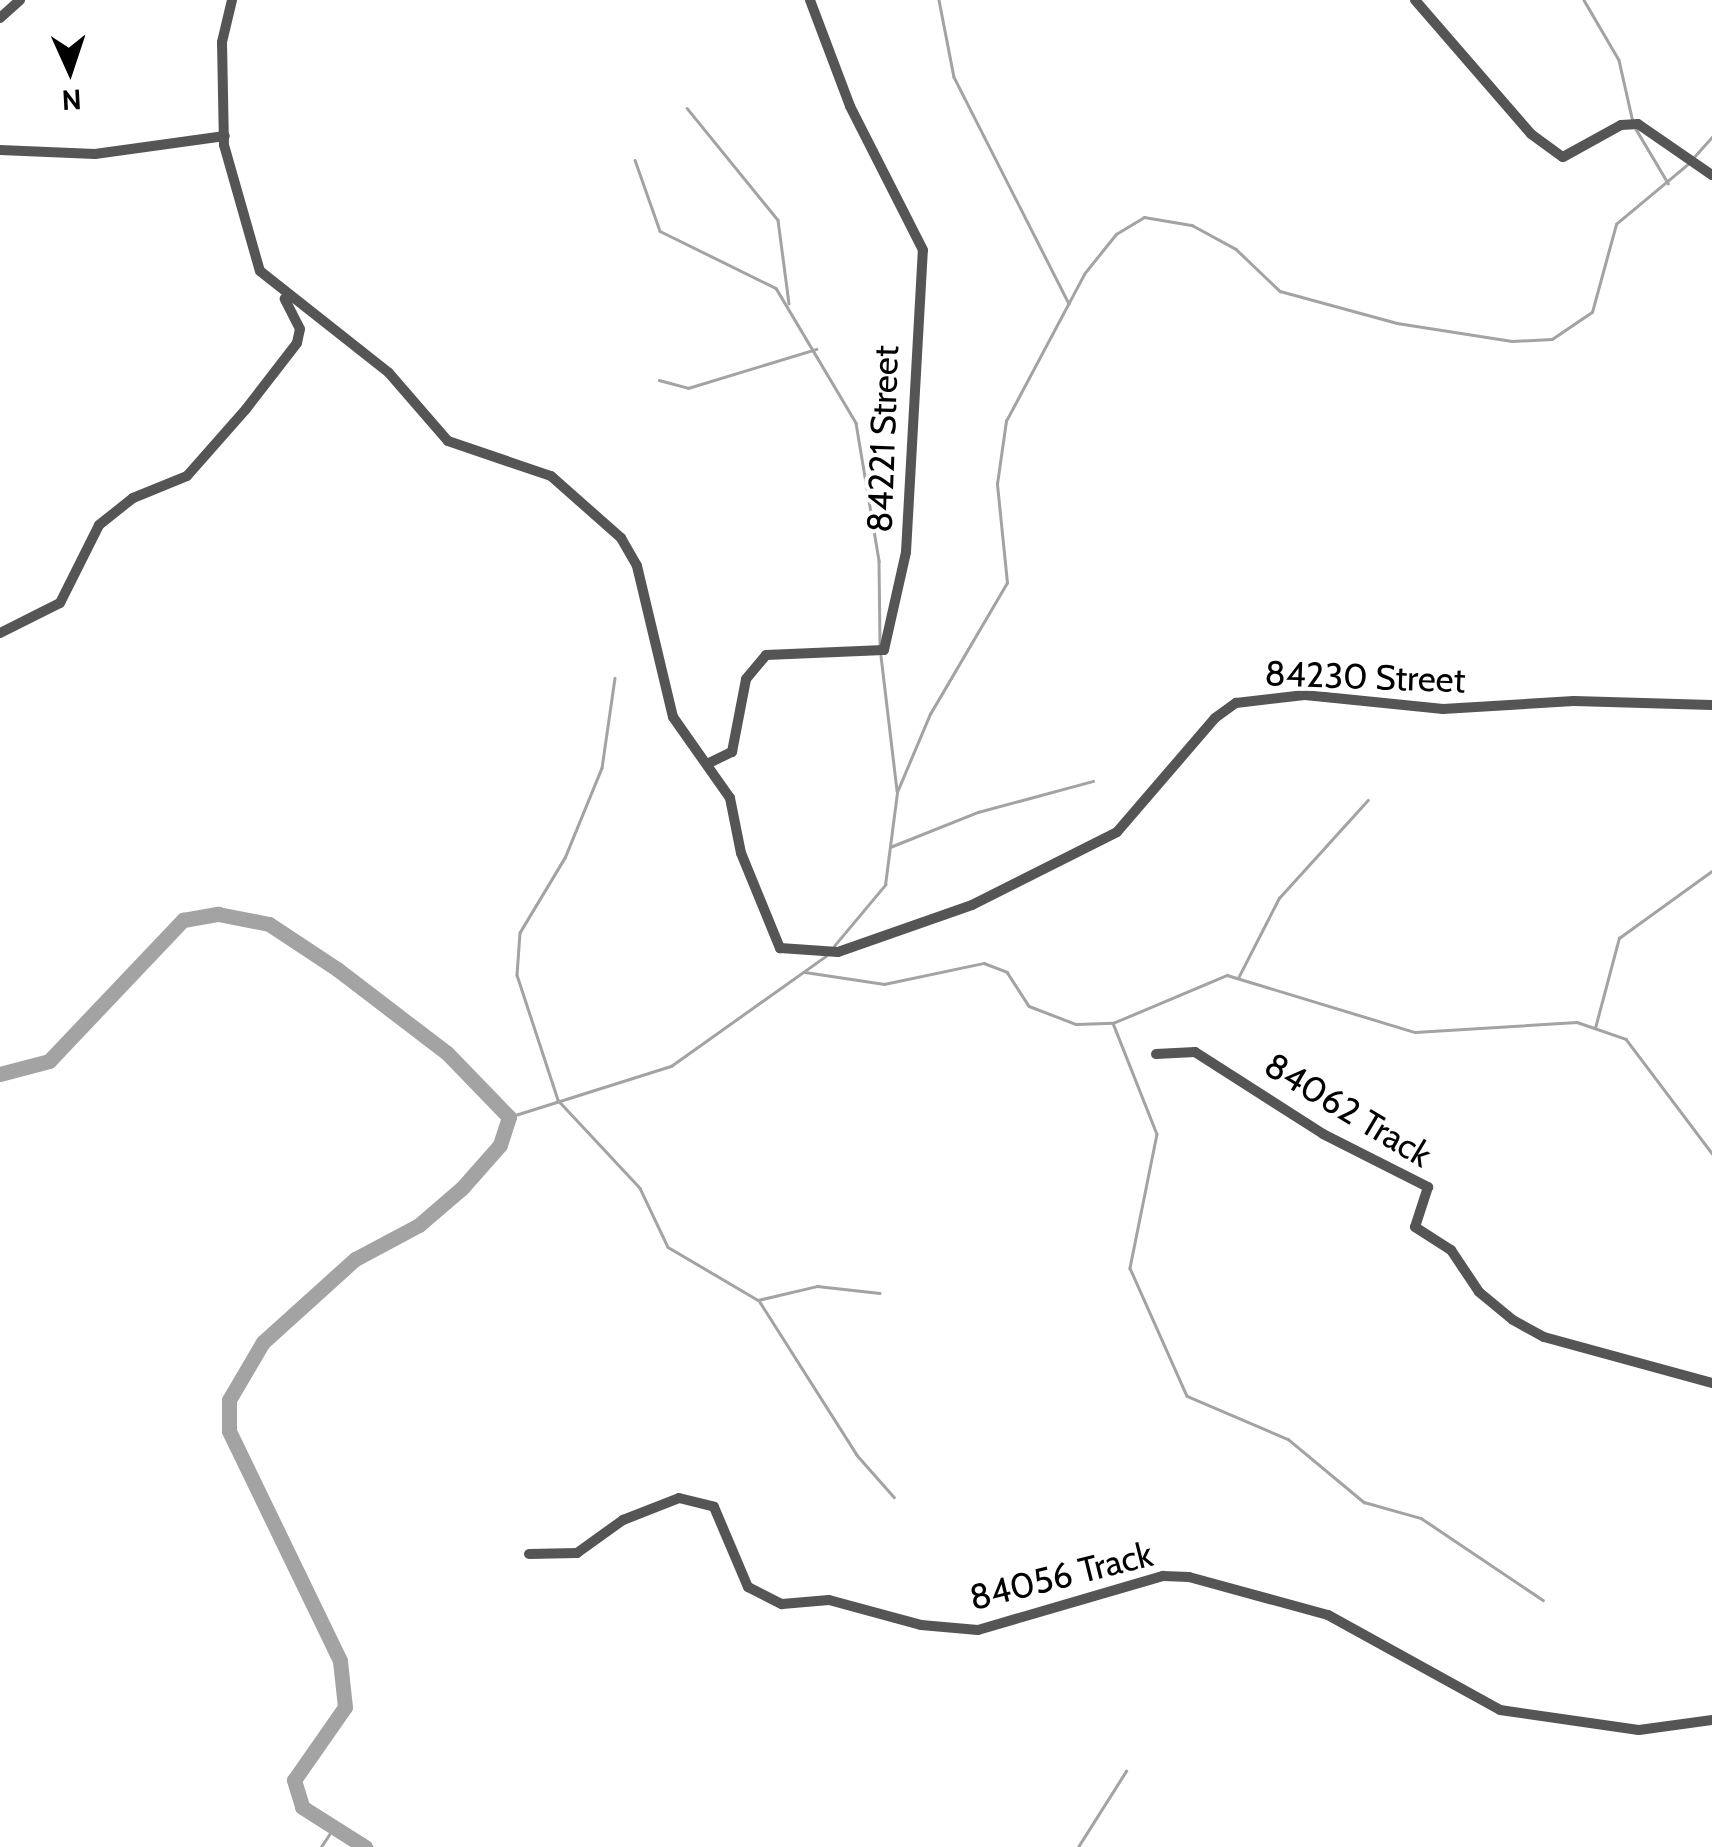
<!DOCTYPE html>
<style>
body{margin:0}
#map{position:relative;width:1712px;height:1847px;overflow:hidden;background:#fff;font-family:Cabin,sans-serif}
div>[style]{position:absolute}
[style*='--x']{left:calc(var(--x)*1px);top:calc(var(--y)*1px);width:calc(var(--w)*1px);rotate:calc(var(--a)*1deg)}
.stream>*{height:2.5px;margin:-1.25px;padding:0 1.25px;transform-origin:1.25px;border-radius:1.25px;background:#a3a3a3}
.river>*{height:15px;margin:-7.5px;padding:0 7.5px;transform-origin:7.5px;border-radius:7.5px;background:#a3a3a3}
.street>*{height:10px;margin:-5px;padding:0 5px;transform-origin:5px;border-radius:5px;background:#555}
span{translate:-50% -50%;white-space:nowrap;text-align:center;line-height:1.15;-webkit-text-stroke:8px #fff;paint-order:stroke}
.street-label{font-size:35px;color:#000}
.north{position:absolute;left:20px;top:20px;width:100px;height:100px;-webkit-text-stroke:8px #fff;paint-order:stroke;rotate:177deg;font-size:28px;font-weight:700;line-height:40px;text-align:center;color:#000}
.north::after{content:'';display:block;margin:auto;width:35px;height:45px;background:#000;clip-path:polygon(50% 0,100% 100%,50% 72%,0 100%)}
</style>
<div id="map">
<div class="stream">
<div style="--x:939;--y:0;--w:78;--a:79"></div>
<div style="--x:954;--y:77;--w:254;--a:63.1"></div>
<div style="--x:1584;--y:0;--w:69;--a:59.7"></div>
<div style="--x:1619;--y:60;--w:64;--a:77.3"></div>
<div style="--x:687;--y:108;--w:144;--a:50.9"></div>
<div style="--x:778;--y:220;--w:84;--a:82.5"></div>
<div style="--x:1636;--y:129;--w:63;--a:59.3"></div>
<div style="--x:1693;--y:158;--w:28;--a:-48"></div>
<div style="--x:635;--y:160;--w:75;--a:70.6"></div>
<div style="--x:660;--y:231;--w:129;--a:26.2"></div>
<div style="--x:776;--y:288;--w:157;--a:59.3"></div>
<div style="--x:856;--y:423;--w:140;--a:80.5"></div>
<div style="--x:879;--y:561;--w:87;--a:89.3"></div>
<div style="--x:659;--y:380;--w:30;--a:15"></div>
<div style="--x:688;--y:388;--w:134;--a:-16.9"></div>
<div style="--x:881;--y:656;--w:136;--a:83.2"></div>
<div style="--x:615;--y:678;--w:91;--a:98.2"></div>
<div style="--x:602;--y:768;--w:97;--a:112.3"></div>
<div style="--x:565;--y:858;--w:87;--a:121"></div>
<div style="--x:520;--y:933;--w:42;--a:94.1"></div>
<div style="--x:517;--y:975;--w:132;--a:71.8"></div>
<div style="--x:558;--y:1100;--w:120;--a:47"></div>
<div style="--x:640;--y:1188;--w:65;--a:64.6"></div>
<div style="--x:668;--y:1247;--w:104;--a:30.5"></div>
<div style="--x:758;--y:1300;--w:61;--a:-13.3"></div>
<div style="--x:817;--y:1286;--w:63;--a:6.3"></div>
<div style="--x:890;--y:847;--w:95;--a:-21.7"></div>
<div style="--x:978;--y:812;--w:119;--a:-15.1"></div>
<div style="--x:834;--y:946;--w:80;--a:-50.1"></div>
<div style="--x:885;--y:885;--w:94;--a:-82.6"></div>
<div style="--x:897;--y:792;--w:85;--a:-67.1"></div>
<div style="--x:930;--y:714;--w:152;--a:-59.6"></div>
<div style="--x:1007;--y:583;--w:100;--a:-95.8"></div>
<div style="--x:997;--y:484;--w:64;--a:-81.9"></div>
<div style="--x:1006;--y:421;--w:166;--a:-62"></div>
<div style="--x:1084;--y:274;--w:51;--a:-51.3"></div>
<div style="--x:1116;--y:234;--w:33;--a:-31"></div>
<div style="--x:1144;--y:217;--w:49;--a:9.5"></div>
<div style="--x:1192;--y:225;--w:50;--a:28.6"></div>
<div style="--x:1236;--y:249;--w:61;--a:43.7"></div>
<div style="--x:1280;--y:291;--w:121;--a:15.3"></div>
<div style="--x:1397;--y:323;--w:116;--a:8.9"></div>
<div style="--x:1512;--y:341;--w:40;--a:-2.9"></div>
<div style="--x:1552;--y:339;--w:48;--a:-34"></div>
<div style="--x:1592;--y:312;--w:91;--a:-74.7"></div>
<div style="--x:1616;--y:224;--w:94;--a:-39.8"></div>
<div style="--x:805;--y:972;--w:80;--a:8.6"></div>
<div style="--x:884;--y:984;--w:102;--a:-11.9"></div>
<div style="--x:984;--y:963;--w:25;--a:21"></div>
<div style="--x:1007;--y:972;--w:40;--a:57.1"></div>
<div style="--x:1029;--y:1006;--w:50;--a:21"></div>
<div style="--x:1076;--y:1024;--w:37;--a:-2"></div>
<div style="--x:1113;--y:1023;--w:124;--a:-22.8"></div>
<div style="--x:1227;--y:975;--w:196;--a:16.9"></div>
<div style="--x:1415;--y:1032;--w:162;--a:-3.5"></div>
<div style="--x:1577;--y:1022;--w:52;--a:19.1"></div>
<div style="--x:1626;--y:1039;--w:143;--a:53"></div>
<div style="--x:1238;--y:978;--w:90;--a:-62.9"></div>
<div style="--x:1279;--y:898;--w:132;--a:-47.8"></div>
<div style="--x:1113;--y:1023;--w:119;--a:68.4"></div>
<div style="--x:1157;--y:1134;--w:137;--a:101.4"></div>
<div style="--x:1130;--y:1268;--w:140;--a:66"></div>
<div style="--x:1187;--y:1396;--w:110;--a:23.1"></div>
<div style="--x:1288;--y:1439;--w:99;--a:39.7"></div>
<div style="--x:1364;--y:1502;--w:59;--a:15.7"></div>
<div style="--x:1421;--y:1518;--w:147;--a:33.9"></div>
<div style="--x:1595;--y:1028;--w:93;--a:-75.1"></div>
<div style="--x:1619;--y:938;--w:115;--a:-35.8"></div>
<div style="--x:509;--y:1117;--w:170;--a:-17.5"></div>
<div style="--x:671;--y:1066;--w:190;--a:-35.4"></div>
<div style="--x:760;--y:1302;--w:181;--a:57.6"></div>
<div style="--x:857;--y:1455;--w:56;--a:48.6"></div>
<div style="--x:321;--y:1847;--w:20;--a:-57"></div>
<div style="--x:1078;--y:1847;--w:90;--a:-57.7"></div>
</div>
<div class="river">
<div style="--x:0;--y:1074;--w:51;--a:-14.9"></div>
<div style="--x:49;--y:1061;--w:195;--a:-46.5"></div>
<div style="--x:183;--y:920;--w:36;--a:-10"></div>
<div style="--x:218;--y:914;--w:52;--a:11.1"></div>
<div style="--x:269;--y:924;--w:82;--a:33.5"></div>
<div style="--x:337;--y:969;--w:138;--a:37.4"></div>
<div style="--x:447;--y:1053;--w:89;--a:45.9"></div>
<div style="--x:509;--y:1117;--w:29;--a:108"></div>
<div style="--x:500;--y:1145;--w:57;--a:131.5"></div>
<div style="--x:462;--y:1188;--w:57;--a:139.3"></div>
<div style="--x:419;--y:1225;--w:72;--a:152"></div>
<div style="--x:355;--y:1259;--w:124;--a:137.9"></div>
<div style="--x:263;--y:1342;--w:67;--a:120.4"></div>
<div style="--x:229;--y:1400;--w:31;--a:90"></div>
<div style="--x:229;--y:1431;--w:255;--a:64.2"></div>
<div style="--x:340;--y:1661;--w:46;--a:83.8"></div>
<div style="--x:345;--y:1707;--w:89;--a:124.9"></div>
<div style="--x:294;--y:1780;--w:28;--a:73"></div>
<div style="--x:302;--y:1807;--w:75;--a:32.4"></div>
</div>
<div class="street">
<div style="--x:232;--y:0;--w:43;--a:103.4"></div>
<div style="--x:222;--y:42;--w:103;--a:88.9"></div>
<div style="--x:224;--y:145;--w:131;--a:74.1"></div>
<div style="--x:260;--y:271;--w:164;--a:38.3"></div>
<div style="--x:389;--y:373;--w:90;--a:49.1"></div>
<div style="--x:448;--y:441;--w:109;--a:18.8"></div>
<div style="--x:551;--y:476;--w:94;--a:41.5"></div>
<div style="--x:621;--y:538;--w:32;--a:60"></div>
<div style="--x:637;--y:566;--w:155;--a:76.6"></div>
<div style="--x:673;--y:717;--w:99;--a:54.9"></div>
<div style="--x:730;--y:798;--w:56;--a:78.7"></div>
<div style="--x:741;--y:853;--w:103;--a:67.7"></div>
<div style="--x:780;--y:948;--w:58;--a:3.9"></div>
<div style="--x:838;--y:952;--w:142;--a:-19.3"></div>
<div style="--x:972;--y:905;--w:162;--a:-26.7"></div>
<div style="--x:1117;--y:832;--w:150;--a:-49.3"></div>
<div style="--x:1215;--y:718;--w:26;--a:-36"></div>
<div style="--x:1236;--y:703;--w:69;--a:-6.6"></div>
<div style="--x:1305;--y:695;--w:139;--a:5.8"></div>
<div style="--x:1443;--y:709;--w:131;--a:-3.5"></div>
<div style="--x:1574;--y:701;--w:138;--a:1.7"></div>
<div style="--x:1415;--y:0;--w:177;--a:49.1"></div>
<div style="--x:1531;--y:134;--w:39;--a:36"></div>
<div style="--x:1563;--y:157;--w:66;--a:-28.9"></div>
<div style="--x:1621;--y:125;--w:17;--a:-3"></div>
<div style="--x:1638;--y:124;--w:90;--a:34.6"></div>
<div style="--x:0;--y:18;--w:27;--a:-42"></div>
<div style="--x:0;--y:150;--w:95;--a:2.4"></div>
<div style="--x:95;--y:154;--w:131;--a:-7.9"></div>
<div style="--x:0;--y:633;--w:67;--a:-26.6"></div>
<div style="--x:60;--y:603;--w:87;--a:-63.4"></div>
<div style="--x:99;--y:525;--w:43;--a:-38.5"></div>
<div style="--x:133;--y:498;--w:58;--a:-22.2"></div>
<div style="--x:187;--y:476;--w:89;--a:-48.6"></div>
<div style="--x:246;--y:409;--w:83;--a:-52.3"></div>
<div style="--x:297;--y:343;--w:14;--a:-78"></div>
<div style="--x:300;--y:329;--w:34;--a:-117"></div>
<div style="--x:707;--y:764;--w:28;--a:-26"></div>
<div style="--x:732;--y:752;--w:74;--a:-79.1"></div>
<div style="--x:746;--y:679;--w:31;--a:-50"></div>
<div style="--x:766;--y:655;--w:118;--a:-2.4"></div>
<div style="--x:884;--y:650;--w:100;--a:-77.3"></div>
<div style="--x:906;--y:552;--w:302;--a:-86.8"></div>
<div style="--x:923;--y:250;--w:161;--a:-116.9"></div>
<div style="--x:850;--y:106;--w:113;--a:-110.7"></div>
<div style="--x:1156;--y:1054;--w:39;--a:-3"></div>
<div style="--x:1195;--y:1052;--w:152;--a:32.6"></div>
<div style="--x:1323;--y:1134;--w:118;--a:26.8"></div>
<div style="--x:1428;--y:1187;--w:42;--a:108"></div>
<div style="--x:1415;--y:1227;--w:43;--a:32.6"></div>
<div style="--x:1451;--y:1250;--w:50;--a:56.3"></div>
<div style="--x:1479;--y:1292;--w:44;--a:39.5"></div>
<div style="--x:1513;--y:1320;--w:35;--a:29"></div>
<div style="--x:1544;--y:1337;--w:174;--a:15.3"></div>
<div style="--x:529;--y:1554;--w:48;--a:-1.2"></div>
<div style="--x:577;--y:1553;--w:57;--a:-35.7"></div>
<div style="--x:623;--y:1520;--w:60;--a:-21.4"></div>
<div style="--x:679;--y:1498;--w:36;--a:14"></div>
<div style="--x:714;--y:1507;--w:87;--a:67"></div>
<div style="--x:748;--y:1587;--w:38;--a:27"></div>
<div style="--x:782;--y:1604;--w:47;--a:-4.9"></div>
<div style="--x:829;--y:1600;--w:95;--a:15.2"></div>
<div style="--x:921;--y:1625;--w:57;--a:5"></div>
<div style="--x:978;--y:1630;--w:193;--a:-16.3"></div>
<div style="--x:1163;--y:1576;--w:26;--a:2"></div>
<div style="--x:1189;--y:1577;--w:144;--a:15.3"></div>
<div style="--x:1328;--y:1615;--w:196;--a:28.9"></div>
<div style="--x:1500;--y:1710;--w:140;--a:8.2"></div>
<div style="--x:1639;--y:1730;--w:74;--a:-7.8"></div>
</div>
<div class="street-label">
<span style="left:883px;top:439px;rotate:-88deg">84221 Street</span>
<span style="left:1365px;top:677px;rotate:2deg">84230 Street</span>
<span style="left:1348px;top:1110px;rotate:31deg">84062 Track</span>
<span style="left:1061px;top:1576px;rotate:-14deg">84056 Track</span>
</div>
<div class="north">N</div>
</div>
